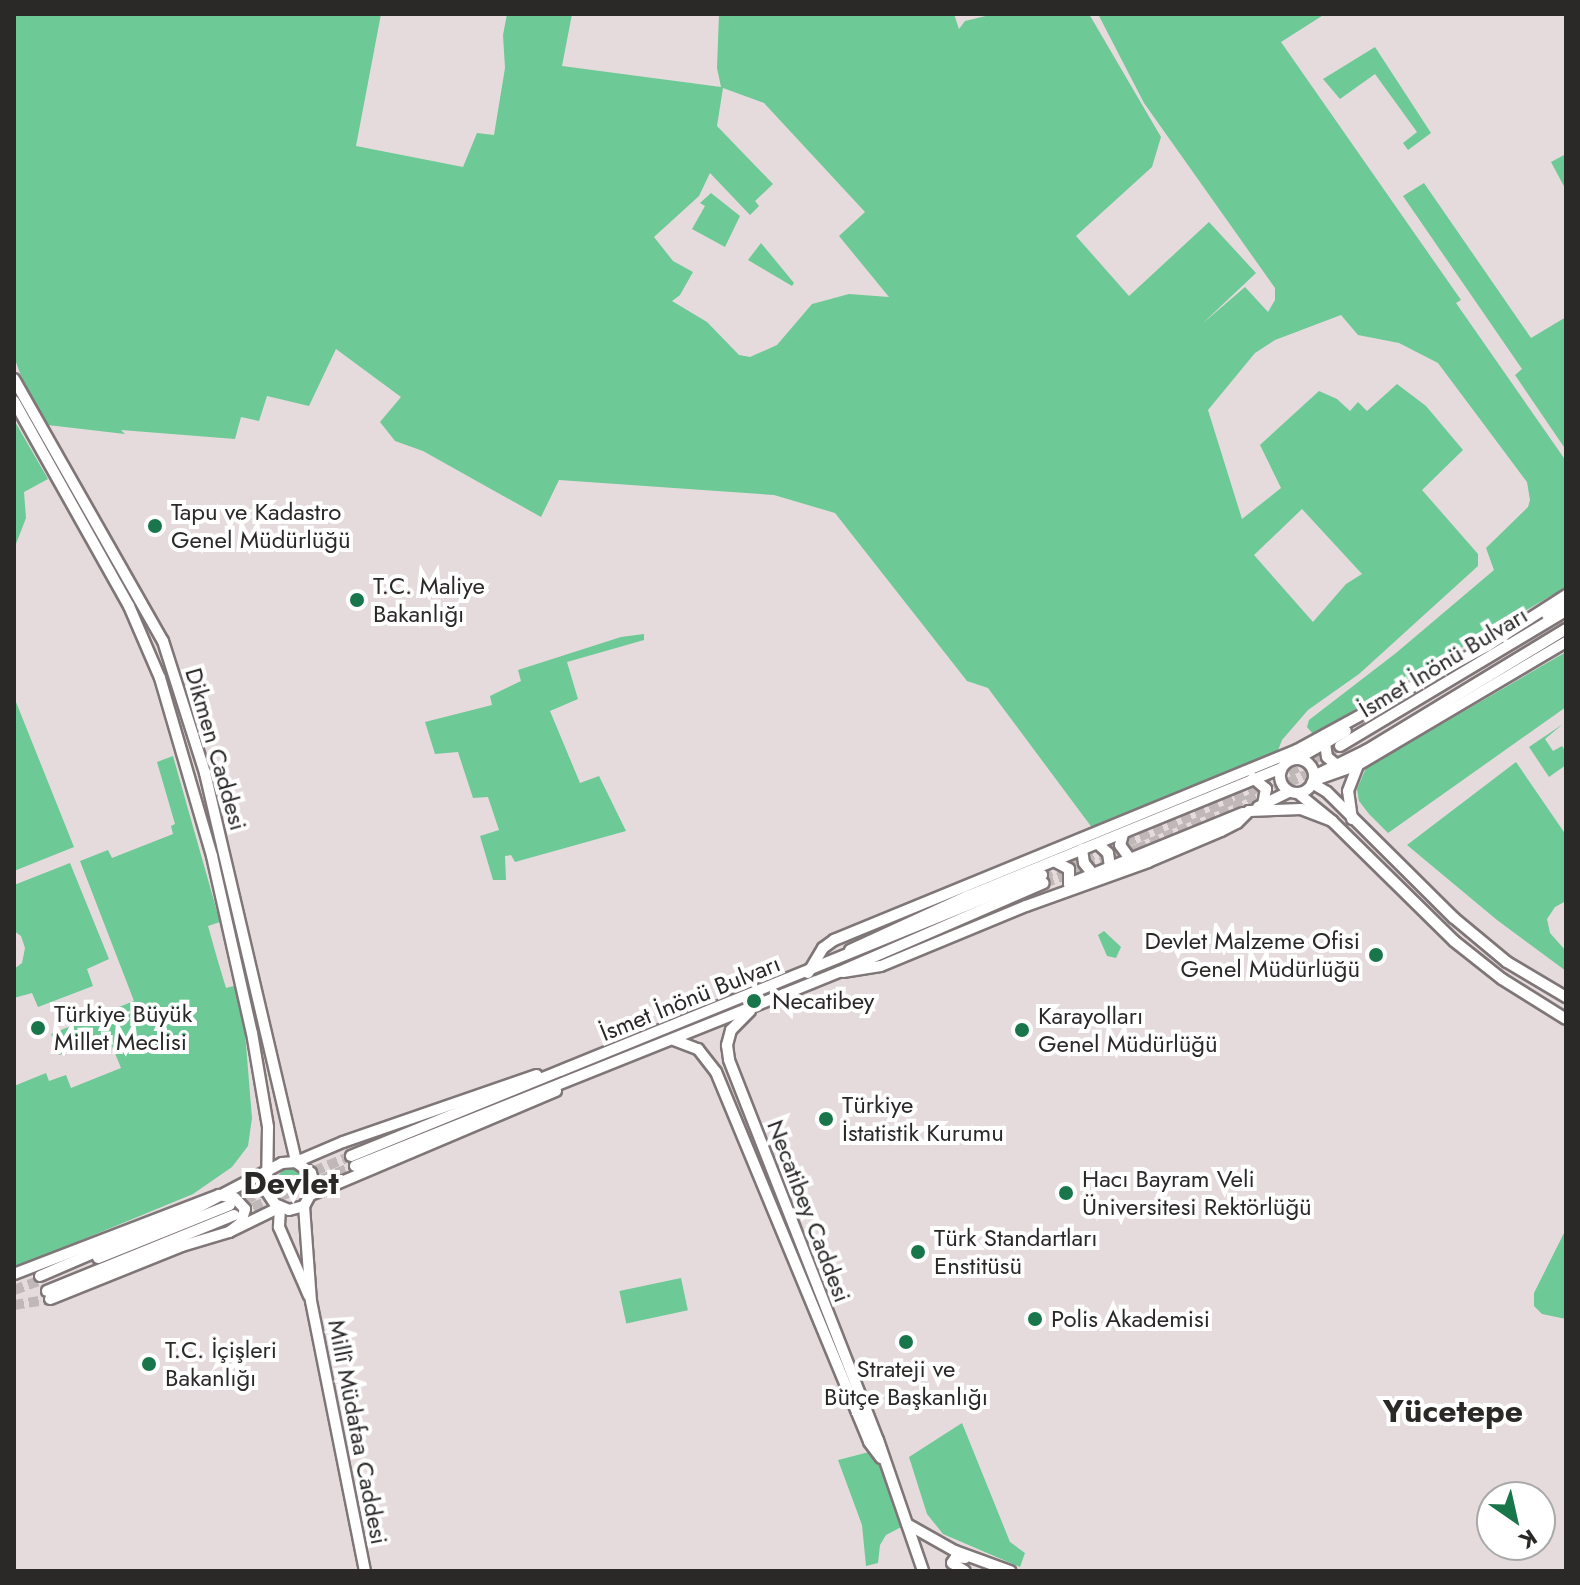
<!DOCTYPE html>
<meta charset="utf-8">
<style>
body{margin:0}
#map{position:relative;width:1580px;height:1585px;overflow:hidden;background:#e5dbdc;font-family:Jost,sans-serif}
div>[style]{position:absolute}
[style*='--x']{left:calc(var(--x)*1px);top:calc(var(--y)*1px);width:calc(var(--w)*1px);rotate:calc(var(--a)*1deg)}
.green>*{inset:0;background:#6dc996;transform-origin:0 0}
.round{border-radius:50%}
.major-tunnel>*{height:10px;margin-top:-5px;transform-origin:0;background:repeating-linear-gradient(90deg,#c0b7b8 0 10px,transparent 0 15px)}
.roads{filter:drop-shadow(2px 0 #7f7677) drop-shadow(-2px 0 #7f7677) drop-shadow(0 2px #7f7677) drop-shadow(0 -2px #7f7677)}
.major>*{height:10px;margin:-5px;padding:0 5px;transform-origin:5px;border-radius:5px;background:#fff}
.major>.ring{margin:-5px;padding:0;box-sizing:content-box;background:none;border:10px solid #fff;border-radius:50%}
.dots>*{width:22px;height:22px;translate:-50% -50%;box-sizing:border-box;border:4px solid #fff;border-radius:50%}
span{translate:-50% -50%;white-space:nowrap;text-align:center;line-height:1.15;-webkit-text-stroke:8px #fff;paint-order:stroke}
.poi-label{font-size:24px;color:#2b2828}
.left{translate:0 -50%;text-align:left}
.right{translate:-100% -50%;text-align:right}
.street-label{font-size:24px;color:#2b2828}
.district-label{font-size:32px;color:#2b2828;font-weight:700}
.frame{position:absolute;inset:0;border:16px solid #2b2828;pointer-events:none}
.north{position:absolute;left:1476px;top:1481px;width:80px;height:80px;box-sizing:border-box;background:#fff;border:2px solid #aaa9a9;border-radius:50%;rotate:146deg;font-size:22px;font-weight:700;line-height:32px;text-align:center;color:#2b2828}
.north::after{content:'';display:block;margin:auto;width:28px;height:36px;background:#19764b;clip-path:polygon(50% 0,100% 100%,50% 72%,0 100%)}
</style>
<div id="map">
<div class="green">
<div style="clip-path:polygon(evenodd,14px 14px,381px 14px,356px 146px,463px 167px,477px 133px,494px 135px,505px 68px,503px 35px,507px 14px,572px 14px,562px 66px,721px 87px,717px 68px,719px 14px,954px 14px,959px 29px,965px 21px,994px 14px,1089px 14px,1161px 137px,1152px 167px,1076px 236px,1129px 296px,1209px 222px,1256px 273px,1202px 324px,1245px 287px,1268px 312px,1275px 300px,1275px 288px,1144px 103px,1098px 14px,1325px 14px,1281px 42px,1461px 300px,1456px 303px,1566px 461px,1566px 587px,1313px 734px,1307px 727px,1309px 720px,1396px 653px,1494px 570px,1486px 548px,1528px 507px,1530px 500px,1527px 482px,1438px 363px,1399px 343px,1358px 335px,1341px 315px,1275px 340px,1255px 353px,1208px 410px,1242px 519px,1281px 488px,1260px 445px,1319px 391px,1337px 399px,1350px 411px,1358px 402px,1367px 411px,1397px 384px,1426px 406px,1463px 450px,1422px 490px,1478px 554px,1478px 566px,1359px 674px,1308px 710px,1282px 740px,1277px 753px,1096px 833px,988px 688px,967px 681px,835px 513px,774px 495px,559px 480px,541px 517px,423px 451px,395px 441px,380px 422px,401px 397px,336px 349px,309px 406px,267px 396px,259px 421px,241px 417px,235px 439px,121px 430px,125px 434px,39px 424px,14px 357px,14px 14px,723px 88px,764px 103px,865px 212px,839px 236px,889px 297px,849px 294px,812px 304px,777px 345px,750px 357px,739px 355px,707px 322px,672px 301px,680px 295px,693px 272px,673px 261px,654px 237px,699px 196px,710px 173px,750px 215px,759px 206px,755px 201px,773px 184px,717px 126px,723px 88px,14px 14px,1302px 509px,1362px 574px,1346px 584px,1313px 622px,1254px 555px,1302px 509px)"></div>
<div style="clip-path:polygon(1375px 47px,1431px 133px,1408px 150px,1403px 143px,1417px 132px,1375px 74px,1340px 99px,1323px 79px)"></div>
<div style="clip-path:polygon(1566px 154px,1566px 190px,1551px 162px)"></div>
<div style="clip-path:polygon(1424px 183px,1531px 338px,1566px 317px,1566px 450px,1515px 375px,1522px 369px,1403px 196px)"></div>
<div style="clip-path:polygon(711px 193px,740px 216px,725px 247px,692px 229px,705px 206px,700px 203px)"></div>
<div style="clip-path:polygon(761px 243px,794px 283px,792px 286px,748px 260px)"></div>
<div style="clip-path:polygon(14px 420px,48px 479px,24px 492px,26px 518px,14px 549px)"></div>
<div style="clip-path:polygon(644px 634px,644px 640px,567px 662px,578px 699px,550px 711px,580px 783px,599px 776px,626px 831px,515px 862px,511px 855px,505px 856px,506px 880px,493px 880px,480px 836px,499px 830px,488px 797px,473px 798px,458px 752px,435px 754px,425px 722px,492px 705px,490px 696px,521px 681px,518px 670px,621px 637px)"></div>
<div style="clip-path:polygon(1566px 652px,1566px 707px,1388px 833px,1369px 814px,1359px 801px,1357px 789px,1366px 768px)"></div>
<div style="clip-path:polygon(14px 697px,74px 847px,14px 871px)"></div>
<div style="clip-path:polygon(1563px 724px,1545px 739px,1553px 751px,1562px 746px,1566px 752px,1566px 765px,1549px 777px,1529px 747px)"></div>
<div style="clip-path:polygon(173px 756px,220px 922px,208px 926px,217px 958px,226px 988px,241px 984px,252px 1118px,248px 1146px,232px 1167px,193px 1194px,14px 1268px,14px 1086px,46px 1073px,49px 1081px,66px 1075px,71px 1088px,121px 1068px,108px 1036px,59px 1055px,51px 1034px,134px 1001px,80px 861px,108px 850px,112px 858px,173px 834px,171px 826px,175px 824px,157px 762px)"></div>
<div style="clip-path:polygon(1516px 762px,1566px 835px,1566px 901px,1555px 907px,1547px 919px,1550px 933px,1566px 951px,1566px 971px,1497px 920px,1407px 845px)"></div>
<div style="clip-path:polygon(70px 863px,109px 959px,87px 969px,93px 986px,38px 1007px,32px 993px,14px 998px,14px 969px,22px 963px,25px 948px,21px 936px,14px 931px,14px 885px)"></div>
<div style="clip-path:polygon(1104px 931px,1121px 947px,1116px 958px,1107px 956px,1098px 935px)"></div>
<div class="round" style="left:277px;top:1168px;width:28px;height:28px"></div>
<div style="clip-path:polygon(1566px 1229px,1566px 1319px,1542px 1314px,1534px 1306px,1534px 1293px)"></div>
<div style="left:681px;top:1278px;width:33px;height:63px;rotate:78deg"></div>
<div style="clip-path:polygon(962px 1423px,1010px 1542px,1025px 1553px,1020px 1567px,943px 1534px,927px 1514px,909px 1457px)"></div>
<div style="clip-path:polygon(873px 1451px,881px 1458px,907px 1524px,886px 1535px,880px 1545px,878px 1563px,866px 1566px,862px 1525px,838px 1460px)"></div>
</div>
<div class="major-tunnel">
<div style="--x:1042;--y:875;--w:207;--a:-21.5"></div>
<div style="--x:1235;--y:799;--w:118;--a:-26.8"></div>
<div style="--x:1044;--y:883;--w:99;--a:-20.1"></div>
<div style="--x:1137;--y:849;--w:199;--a:-23.7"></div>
<div style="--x:231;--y:1205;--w:130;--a:-22.2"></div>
<div style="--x:239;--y:1213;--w:125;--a:-22.1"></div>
<div style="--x:14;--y:1290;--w:30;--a:-20"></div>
<div style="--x:14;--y:1305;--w:36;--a:-9"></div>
</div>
<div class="roads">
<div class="major">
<div style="--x:14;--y:379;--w:301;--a:60.4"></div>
<div style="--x:163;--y:641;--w:139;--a:72.3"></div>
<div style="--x:205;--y:773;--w:400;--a:76.8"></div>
<div style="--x:14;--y:401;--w:235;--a:60.7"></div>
<div style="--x:129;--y:606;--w:78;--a:66.7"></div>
<div style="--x:160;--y:678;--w:185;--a:73.7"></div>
<div style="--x:212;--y:856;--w:181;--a:77.3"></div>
<div style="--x:252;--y:1033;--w:95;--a:80.3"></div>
<div style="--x:268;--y:1127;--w:65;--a:90.9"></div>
<div style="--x:267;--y:1192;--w:14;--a:56"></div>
<div style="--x:275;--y:1204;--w:15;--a:23"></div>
<div style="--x:289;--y:1210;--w:16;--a:-15"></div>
<div style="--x:304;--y:1206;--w:23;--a:-61"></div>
<div style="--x:315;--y:1186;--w:14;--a:-107"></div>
<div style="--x:311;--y:1173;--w:19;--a:-144"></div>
<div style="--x:1547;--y:615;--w:22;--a:-30"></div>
<div style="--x:1325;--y:743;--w:14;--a:82"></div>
<div style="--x:1327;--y:757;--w:14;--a:39"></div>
<div style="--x:1340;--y:746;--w:263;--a:-30.9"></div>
<div style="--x:1299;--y:758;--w:54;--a:-29.9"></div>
<div class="ring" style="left:1280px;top:759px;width:24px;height:24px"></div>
<div style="--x:1314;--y:776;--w:59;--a:-26.1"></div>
<div style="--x:1367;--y:750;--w:233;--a:-31.3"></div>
<div style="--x:1253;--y:778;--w:17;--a:40"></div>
<div style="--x:1266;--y:789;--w:15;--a:101"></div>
<div style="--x:1315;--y:780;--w:46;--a:-19.2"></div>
<div style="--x:1358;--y:765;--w:242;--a:-30.6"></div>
<div style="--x:1312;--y:783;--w:17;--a:31"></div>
<div style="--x:1327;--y:792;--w:179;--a:44.8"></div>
<div style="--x:1454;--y:918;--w:69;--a:39.7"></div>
<div style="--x:1507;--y:962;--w:69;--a:30.7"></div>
<div style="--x:1299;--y:794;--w:43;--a:39.3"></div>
<div style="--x:1332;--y:821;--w:171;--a:44.5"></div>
<div style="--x:1454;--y:941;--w:61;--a:38.4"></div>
<div style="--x:1502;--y:979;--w:75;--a:32"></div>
<div style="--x:1258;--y:807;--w:34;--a:-26"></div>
<div style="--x:1352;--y:819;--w:28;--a:-98"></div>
<div style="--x:1348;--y:791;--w:28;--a:-69"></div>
<div style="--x:1123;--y:834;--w:11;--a:105"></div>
<div style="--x:1120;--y:845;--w:17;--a:54"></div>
<div style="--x:1098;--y:844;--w:13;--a:42"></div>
<div style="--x:1108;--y:853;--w:14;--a:82"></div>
<div style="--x:1082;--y:849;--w:14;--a:82"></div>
<div style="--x:1084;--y:863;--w:14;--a:51"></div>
<div style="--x:1054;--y:861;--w:17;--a:28"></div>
<div style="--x:1069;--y:869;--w:15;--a:90"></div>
<div style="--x:1069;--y:884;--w:188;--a:-22.2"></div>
<div style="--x:850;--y:950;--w:130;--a:-24.6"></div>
<div style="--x:968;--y:896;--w:338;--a:-22.2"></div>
<div style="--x:843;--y:972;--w:38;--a:-9"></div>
<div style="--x:881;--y:966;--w:157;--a:-22.5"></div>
<div style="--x:1026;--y:906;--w:130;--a:-19.8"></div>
<div style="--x:1148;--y:862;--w:79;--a:-23"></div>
<div style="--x:1221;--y:831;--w:18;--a:-27"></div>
<div style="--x:1237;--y:823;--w:17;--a:-45"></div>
<div style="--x:1249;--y:811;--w:52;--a:-2.2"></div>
<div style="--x:1301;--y:809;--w:33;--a:21"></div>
<div style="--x:808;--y:973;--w:29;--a:-59"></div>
<div style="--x:823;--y:948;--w:14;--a:-36"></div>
<div style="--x:834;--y:940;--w:500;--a:-22.31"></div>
<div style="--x:1297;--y:750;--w:217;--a:-28.7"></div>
<div style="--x:1487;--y:646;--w:94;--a:-32.8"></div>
<div style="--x:750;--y:1011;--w:27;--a:135"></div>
<div style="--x:731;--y:1030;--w:16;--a:105"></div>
<div style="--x:727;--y:1045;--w:15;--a:82"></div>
<div style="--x:729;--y:1060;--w:408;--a:68.6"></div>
<div style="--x:878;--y:1440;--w:139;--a:71"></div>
<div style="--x:674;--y:1040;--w:26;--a:21"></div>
<div style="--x:698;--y:1049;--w:29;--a:52"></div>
<div style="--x:716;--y:1072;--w:400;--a:67.5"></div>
<div style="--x:869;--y:1442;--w:20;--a:53"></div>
<div style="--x:351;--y:1156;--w:746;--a:-22.13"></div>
<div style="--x:355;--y:1166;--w:521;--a:-21.84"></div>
<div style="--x:839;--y:972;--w:223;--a:-23.5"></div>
<div style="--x:313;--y:1194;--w:264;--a:-23"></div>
<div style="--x:304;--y:1206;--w:95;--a:85.8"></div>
<div style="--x:311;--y:1301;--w:275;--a:78.7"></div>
<div style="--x:280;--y:1207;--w:20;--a:93"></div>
<div style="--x:279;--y:1227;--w:75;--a:66.5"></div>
<div style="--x:98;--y:1258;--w:142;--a:-21.9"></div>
<div style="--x:14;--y:1274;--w:220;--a:-21.1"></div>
<div style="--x:219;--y:1195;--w:16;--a:11"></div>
<div style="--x:235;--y:1198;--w:15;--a:48"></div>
<div style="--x:245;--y:1209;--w:15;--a:106"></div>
<div style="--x:241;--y:1223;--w:15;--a:143"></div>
<div style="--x:40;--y:1276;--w:167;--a:-23.3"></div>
<div style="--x:193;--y:1210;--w:101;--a:-27.8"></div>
<div style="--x:282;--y:1163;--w:14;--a:-4"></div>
<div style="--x:296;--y:1162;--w:51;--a:-23.1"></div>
<div style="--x:343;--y:1142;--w:205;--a:-19.1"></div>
<div style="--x:47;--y:1291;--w:202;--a:-22.1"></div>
<div style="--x:50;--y:1299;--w:142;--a:-21.9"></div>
<div style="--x:182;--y:1246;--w:49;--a:-16.6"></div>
<div style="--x:229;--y:1232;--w:57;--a:-26.1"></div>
<div style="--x:907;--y:1524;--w:55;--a:29.4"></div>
<div style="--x:955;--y:1551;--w:59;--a:20"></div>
<div style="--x:965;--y:1558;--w:9;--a:-174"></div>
<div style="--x:956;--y:1557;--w:7;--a:124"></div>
<div style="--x:952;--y:1563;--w:15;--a:32"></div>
</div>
</div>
<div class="dots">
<div style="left:155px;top:526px;background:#19764b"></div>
<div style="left:357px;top:600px;background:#19764b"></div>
<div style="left:1376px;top:955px;background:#19764b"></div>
<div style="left:754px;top:1001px;background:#19764b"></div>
<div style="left:38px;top:1028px;background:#19764b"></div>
<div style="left:1022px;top:1030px;background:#19764b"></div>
<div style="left:826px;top:1119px;background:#19764b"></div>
<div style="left:1066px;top:1193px;background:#19764b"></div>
<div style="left:918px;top:1252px;background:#19764b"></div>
<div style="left:1035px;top:1319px;background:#19764b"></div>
<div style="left:906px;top:1342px;background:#19764b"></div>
<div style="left:149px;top:1364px;background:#19764b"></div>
</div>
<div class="poi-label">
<span class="left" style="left:171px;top:526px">Tapu ve Kadastro<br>Genel Müdürlüğü</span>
<span class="left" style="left:373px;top:600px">T.C. Maliye<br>Bakanlığı</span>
<span class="right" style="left:1360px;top:955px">Devlet Malzeme Ofisi<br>Genel Müdürlüğü</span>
<span class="left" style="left:772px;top:1001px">Necatibey</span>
<span class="left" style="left:54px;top:1028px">Türkiye Büyük<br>Millet Meclisi</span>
<span class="left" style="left:1038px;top:1030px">Karayolları<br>Genel Müdürlüğü</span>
<span class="left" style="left:842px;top:1119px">Türkiye<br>İstatistik Kurumu</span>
<span class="left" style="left:1082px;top:1193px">Hacı Bayram Veli<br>Üniversitesi Rektörlüğü</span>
<span class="left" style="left:934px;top:1252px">Türk Standartları<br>Enstitüsü</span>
<span class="left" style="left:1051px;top:1319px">Polis Akademisi</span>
<span class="left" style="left:165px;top:1364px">T.C. İçişleri<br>Bakanlığı</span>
<span style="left:906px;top:1383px">Strateji ve<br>Bütçe Başkanlığı</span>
</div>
<div class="street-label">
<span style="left:1443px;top:662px;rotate:-31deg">İsmet İnönü Bulvarı</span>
<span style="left:216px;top:749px;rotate:74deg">Dikmen Caddesi</span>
<span style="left:690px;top:998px;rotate:-22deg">İsmet İnönü Bulvarı</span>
<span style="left:809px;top:1211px;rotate:69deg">Necatibey Caddesi</span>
<span style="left:358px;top:1432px;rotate:79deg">Millî Müdafaa Caddesi</span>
</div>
<div class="district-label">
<span style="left:291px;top:1183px">Devlet</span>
<span style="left:1453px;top:1411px">Yücetepe</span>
</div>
<div class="frame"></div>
<div class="north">K</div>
</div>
